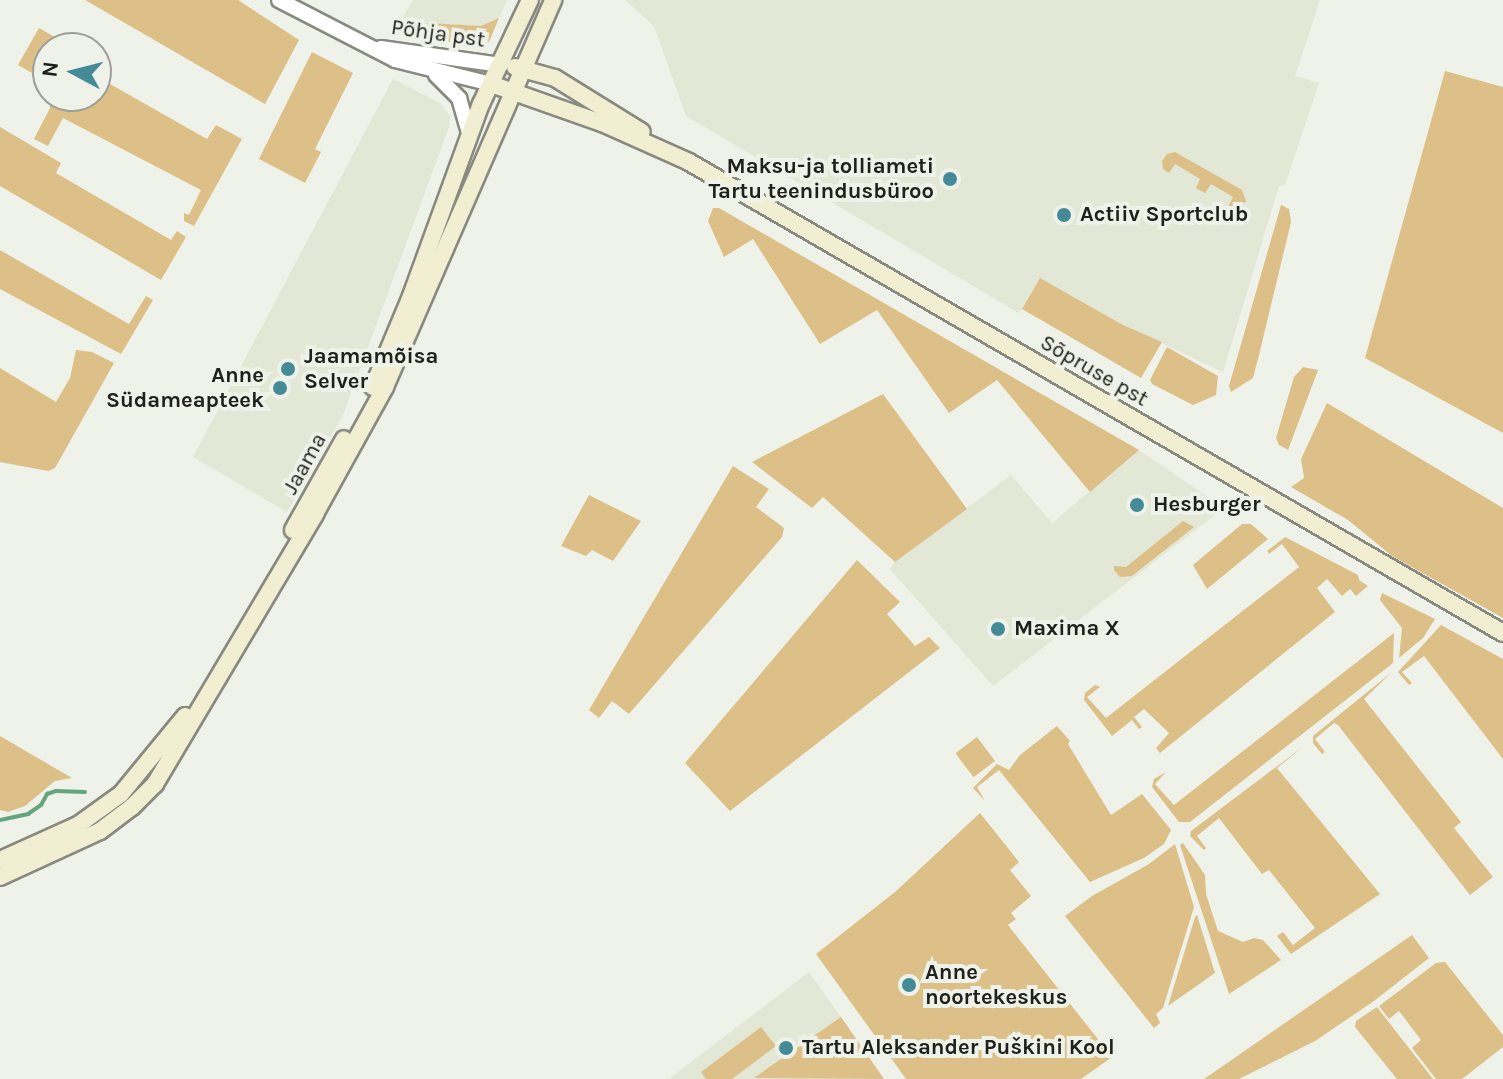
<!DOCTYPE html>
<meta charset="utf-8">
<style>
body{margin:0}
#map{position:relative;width:1503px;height:1079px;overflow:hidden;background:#eff2e8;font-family:Karla,sans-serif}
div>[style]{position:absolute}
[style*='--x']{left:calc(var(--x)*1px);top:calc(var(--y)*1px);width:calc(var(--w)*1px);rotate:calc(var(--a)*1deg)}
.built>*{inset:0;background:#e2e7d6}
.green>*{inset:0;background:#ddc088;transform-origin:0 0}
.stream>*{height:4px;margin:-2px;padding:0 2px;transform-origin:2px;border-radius:2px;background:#64a47e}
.roads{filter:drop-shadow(2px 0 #888a81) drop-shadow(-2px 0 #888a81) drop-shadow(0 2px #888a81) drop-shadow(0 -2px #888a81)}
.tertiary>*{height:14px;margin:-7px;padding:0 7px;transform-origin:7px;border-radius:7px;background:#fff}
.secondary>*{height:16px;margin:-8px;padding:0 8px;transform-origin:8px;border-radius:8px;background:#f2eed2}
.dots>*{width:22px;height:22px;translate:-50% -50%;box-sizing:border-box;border:4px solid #eff2e8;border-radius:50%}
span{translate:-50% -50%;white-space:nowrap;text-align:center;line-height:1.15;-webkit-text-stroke:8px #eff2e8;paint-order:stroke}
.street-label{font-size:22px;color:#20211d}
.poi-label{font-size:22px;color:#20211d;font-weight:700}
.right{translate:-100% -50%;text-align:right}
.left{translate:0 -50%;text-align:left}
.north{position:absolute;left:32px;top:32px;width:80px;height:80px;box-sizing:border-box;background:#eff2e8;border:2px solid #9c9e97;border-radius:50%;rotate:277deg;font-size:22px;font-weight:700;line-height:32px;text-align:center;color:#20211d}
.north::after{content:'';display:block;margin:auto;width:28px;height:36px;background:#458a97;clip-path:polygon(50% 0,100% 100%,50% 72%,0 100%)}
</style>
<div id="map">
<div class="built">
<div style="clip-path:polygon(413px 0,507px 0,499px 18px,481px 26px,429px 23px,419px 38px,394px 32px)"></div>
<div style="clip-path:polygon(625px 0,1320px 0,1295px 76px,1319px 83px,1285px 185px,1279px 186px,1223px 372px,1123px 325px,1040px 278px,1019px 313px,686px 116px,654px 26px)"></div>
<div style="clip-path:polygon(393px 79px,440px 103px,450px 116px,449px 127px,343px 415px,287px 512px,193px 457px)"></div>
<div style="clip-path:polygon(1139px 450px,1224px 508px,993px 686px,890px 569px,895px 562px,1011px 475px,1052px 523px)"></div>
<div style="clip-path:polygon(809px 972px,884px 1079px,669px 1079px)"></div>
</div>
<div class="green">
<div style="clip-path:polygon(85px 0,238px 0,299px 40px,265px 104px)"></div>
<div style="clip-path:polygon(499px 18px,489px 42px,480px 46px,419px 38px,428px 23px,481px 26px)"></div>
<div style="clip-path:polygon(39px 28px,74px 48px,48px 48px,48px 82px,18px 65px)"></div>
<div style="clip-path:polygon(312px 52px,353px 73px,315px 149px,321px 152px,305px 183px,259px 159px)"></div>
<div style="clip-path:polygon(1445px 71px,1503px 87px,1503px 433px,1365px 358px)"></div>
<div style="clip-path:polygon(96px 76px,207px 139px,216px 125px,242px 139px,194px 226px,184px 221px,184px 213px,189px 215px,201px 190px,63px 118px,48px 146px,34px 139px,50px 108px,49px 96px,96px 96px)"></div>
<div style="clip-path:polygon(0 127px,61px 163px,56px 173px,171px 240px,177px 231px,186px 237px,161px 280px,0 186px)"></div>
<div style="clip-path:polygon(1175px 152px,1242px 190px,1246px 201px,1241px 207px,1228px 207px,1233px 197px,1211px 184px,1205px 193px,1196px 188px,1200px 179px,1175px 164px,1169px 173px,1163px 169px,1162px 161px,1167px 154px)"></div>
<div style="clip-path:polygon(1281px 205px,1289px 209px,1291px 222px,1259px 355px,1253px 378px,1231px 392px,1229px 386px)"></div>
<div style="clip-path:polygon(713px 208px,719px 208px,1139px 450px,1090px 492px,997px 380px,949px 413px,877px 310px,820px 344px,753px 239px,724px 257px,708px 221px)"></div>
<div style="clip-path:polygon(0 250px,129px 324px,146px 296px,153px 300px,121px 354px,0 289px)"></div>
<div style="clip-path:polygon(1040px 278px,1123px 325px,1162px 342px,1141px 378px,1022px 309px)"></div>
<div style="clip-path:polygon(1167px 347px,1218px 376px,1216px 395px,1193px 405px,1152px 384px,1150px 380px)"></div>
<div style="clip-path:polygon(76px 350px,92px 352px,114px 363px,55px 468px,48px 471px,0 462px,0 368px,56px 402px,70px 378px)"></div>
<div style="clip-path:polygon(1303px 367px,1318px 370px,1288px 450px,1279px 445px,1276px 438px,1294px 377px)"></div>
<div style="clip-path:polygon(883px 394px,967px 509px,895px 562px,823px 497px,812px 508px,752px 462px)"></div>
<div style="clip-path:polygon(1327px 403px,1503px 508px,1503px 618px,1392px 556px,1348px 520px,1291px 487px,1304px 478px,1301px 459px)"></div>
<div style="clip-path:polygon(733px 466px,769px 489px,756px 507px,784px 528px,782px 537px,629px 714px,612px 701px,599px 718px,589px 710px)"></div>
<div style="clip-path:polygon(589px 495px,641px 521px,613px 561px,592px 550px,586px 556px,561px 546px)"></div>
<div style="clip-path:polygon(1183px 521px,1194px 527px,1132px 576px,1120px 577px,1114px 570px,1114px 566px,1126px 567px)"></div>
<div style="clip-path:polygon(1242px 524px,1251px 524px,1268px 539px,1207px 589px,1193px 565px)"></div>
<div style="clip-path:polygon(1285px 537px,1358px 575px,1359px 580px,1368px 586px,1356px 596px,1350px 589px,1342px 596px,1327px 579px,1317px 588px,1335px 612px,1160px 753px,1156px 748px,1169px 733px,1144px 709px,1134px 717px,1142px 727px,1139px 729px,1132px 720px,1112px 736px,1084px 700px,1085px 693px,1095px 685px,1100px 687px,1087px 697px,1106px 718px,1299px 567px,1282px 544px,1269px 554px,1267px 551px)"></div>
<div style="clip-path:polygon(857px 560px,900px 602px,887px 614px,915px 646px,929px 637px,940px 648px,730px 811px,685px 763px)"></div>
<div style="clip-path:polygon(1382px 593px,1435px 619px,1423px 638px,1399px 658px,1402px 628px,1380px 600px)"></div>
<div style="clip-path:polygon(1441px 625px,1503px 659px,1503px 759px,1424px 656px,1402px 672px,1412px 683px,1409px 685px,1398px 672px)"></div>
<div style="clip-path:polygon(1394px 633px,1393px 663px,1190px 822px,1179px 822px,1152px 787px,1154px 779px,1166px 772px,1155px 784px,1174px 805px)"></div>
<div style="clip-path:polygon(1392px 672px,1364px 699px,1461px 822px,1454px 828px,1493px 877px,1470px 895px,1338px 725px,1334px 723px,1315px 739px,1325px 752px,1322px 754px,1313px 743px,1313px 736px)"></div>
<div style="clip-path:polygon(1057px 726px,1070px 741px,1068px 744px,1111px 815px,1142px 794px,1171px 830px,1164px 844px,1144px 858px,1090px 882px,999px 770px,977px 787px,985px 801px,973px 788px,997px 764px,1009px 770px,1020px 755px)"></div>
<div style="clip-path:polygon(0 736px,72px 778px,55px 781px,25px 806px,8px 812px,0 810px)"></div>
<div style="left:977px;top:737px;width:30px;height:27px;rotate:53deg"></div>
<div style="clip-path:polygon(1304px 746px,1277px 768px,1380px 894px,1291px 954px,1277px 936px,1283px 932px,1293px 945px,1315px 928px,1269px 870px,1262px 874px,1219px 818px,1197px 836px,1206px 848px,1204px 850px,1190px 836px,1191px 831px)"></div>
<div style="clip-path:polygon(980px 813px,1019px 862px,1010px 870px,1031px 896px,1011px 913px,1016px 919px,1008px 925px,1112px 1057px,1081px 1079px,906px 1079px,816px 954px,895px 892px)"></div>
<div style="clip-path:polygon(1183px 843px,1205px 875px,1206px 894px,1218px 931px,1243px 942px,1254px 938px,1263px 940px,1281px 960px,1229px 994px,1180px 845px)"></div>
<div style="clip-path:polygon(1175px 844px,1194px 907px,1163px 1008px,1156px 1014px,1160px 1023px,1154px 1028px,1065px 916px,1092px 896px,1149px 864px)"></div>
<div style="clip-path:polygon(1197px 915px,1215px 973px,1168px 1006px,1195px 917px)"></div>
<div style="clip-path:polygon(1412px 935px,1429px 958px,1374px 1001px,1315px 1041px,1239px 1079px,1204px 1079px)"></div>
<div style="clip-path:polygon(1445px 962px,1503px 1035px,1503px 1047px,1462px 1079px,1436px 1079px,1412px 1048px,1421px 1040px,1399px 1011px,1389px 1019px,1379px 1006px,1436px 963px)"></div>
<div style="clip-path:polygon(1377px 1007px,1433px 1079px,1397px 1079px,1355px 1027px,1356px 1021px)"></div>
<div style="clip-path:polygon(841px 1017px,884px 1079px,754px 1078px,808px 1040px)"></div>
<div style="clip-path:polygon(761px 1027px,776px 1046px,732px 1079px,706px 1079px,701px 1072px)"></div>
</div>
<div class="stream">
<div style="--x:0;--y:820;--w:29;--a:-12"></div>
<div style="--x:28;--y:814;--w:16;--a:-35"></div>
<div style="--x:41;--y:805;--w:13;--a:-61"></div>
<div style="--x:47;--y:794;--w:9;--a:-18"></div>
<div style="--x:56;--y:791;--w:29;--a:2"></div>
</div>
<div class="roads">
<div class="tertiary">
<div style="--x:279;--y:0;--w:131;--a:27.3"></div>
<div style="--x:395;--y:60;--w:99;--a:14"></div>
<div style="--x:381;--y:48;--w:121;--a:8.1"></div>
<div style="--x:436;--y:75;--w:33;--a:45"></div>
<div style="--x:459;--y:98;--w:37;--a:74"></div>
</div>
<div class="secondary">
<div style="--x:515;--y:67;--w:41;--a:15.4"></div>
<div style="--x:555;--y:78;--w:102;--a:31.8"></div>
<div style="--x:491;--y:84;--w:118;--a:19.4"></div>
<div style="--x:602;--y:123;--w:95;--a:24.1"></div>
<div style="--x:689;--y:162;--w:940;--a:30.05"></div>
<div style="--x:373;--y:387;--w:99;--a:-67.3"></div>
<div style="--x:411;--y:296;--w:204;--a:-70"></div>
<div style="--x:481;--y:104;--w:115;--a:-64.8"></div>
<div style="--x:293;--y:530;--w:104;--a:-60.7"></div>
<div style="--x:0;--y:860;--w:85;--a:-24.2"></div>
<div style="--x:78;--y:825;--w:53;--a:-35.8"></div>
<div style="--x:121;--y:794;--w:101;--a:-50.6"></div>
<div style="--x:0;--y:877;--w:110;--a:-24.7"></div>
<div style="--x:100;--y:831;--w:40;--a:-37"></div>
<div style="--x:132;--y:807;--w:33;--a:-45"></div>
<div style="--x:155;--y:784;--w:314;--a:-59.3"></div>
<div style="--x:315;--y:514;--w:145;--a:-61.1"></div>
<div style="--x:385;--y:387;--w:422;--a:-66.5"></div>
</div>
</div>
<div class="dots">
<div style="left:950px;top:179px;background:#458a97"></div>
<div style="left:1064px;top:215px;background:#458a97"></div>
<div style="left:288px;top:369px;background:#458a97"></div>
<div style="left:280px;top:388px;background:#458a97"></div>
<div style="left:1137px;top:505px;background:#458a97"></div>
<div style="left:998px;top:629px;background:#458a97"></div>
<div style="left:909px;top:985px;background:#458a97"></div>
<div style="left:786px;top:1048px;background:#458a97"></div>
</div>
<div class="street-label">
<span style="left:438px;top:34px;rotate:8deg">Põhja pst</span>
<span style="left:1094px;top:371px;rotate:30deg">Sõpruse pst</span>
<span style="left:305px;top:464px;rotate:-61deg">Jaama</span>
</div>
<div class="poi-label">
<span class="right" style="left:934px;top:179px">Maksu-ja tolliameti<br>Tartu teenindusbüroo</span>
<span class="left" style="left:1080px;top:215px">Actiiv Sportclub</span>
<span class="left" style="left:304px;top:369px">Jaamamõisa<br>Selver</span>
<span class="right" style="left:264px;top:388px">Anne<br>Südameapteek</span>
<span class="left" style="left:1153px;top:505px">Hesburger</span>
<span class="left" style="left:1014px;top:629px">Maxima X</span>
<span class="left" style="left:925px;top:985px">Anne<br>noortekeskus</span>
<span class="left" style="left:802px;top:1048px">Tartu Aleksander Puškini Kool</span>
</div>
<div class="north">N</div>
</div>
